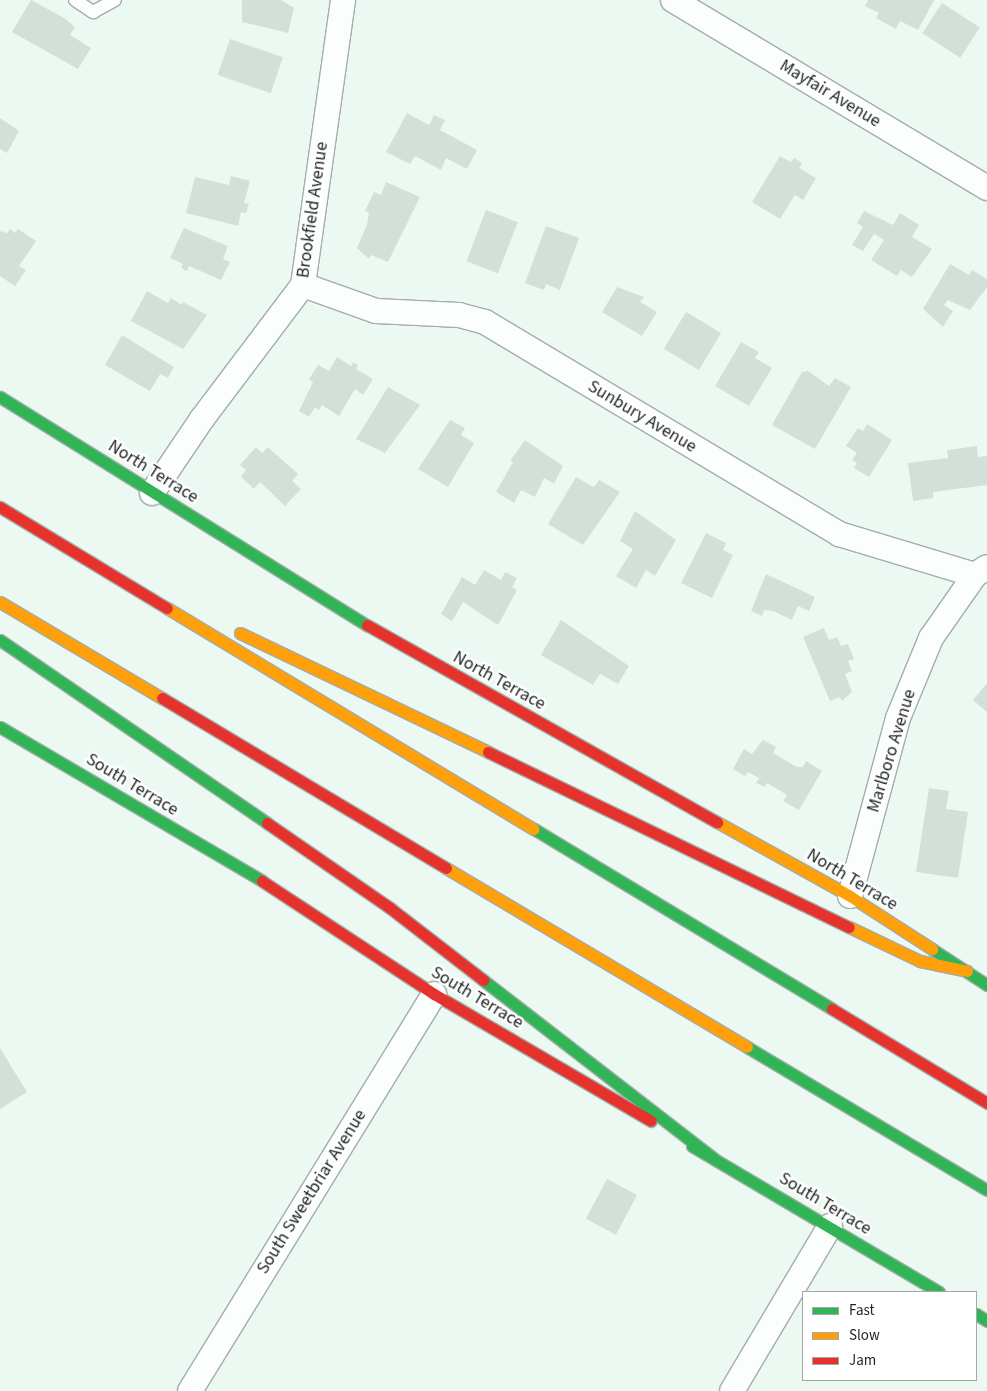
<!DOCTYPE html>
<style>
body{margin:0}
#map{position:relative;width:987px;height:1391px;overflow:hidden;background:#ecf9f3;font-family:"Source Sans 3",sans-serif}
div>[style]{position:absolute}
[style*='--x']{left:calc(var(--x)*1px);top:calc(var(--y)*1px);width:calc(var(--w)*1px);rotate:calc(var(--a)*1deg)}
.building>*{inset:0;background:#d4dfda;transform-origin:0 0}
.roads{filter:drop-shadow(1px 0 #a3ada9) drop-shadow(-1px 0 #a3ada9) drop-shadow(0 1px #a3ada9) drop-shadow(0 -1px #a3ada9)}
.lane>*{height:12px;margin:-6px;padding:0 6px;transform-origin:6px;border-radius:6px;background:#fcfefd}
.street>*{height:24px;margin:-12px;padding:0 12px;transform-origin:12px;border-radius:12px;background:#fcfefd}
.fast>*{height:11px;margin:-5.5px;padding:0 5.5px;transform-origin:5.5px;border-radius:5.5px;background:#30b455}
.slow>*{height:11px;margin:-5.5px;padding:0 5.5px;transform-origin:5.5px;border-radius:5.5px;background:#ff9f0a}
.jam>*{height:11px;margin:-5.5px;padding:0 5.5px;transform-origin:5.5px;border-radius:5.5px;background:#e5322d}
span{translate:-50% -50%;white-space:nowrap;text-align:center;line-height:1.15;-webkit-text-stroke:4.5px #fff;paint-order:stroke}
.street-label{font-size:18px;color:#1e2623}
.legend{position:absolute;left:802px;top:1291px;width:175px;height:90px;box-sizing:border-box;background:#fff;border:1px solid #a5a8a7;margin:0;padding:6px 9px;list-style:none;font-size:15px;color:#1e2623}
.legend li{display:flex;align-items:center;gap:10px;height:25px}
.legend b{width:25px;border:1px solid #a5a8a7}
</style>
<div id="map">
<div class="building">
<div style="clip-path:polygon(31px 0,64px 18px,75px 27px,70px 35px,91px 48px,78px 69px,12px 32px)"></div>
<div style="clip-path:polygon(242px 0,281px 0,294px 8px,288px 33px,242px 22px)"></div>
<div style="clip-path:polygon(868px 0,934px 0,918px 30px,900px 21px,896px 29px,876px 18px,879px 13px,865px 6px)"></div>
<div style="left:942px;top:3px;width:45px;height:36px;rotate:33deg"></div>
<div style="left:230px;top:39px;width:56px;height:38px;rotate:19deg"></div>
<div style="clip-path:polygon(407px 113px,429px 125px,434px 115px,445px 120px,440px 130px,477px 150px,467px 169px,446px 158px,441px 170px,415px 156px,410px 164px,386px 152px)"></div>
<div style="clip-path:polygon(0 118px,19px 131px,7px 153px,0 149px)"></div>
<div style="clip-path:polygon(780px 156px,791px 162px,794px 158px,802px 163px,799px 168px,816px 178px,803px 200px,795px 195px,780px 219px,752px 202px)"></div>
<div style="clip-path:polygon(231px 176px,250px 181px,244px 203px,249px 204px,246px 213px,241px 212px,238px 226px,186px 213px,195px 177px,229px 185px)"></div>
<div style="clip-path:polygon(386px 182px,420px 197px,388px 262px,371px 255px,369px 259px,357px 248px,367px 225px,369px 212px,365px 211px,374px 192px,381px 195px)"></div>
<div style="left:486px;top:210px;width:34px;height:55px;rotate:21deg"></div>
<div style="clip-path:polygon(864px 211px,893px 225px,900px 213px,919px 225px,912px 237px,932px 249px,912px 277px,901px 270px,897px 276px,871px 260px,884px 240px,874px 234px,863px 251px,852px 245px,863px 227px,857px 223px)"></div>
<div style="clip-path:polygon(546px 226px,579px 238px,560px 290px,546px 284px,544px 290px,525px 283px)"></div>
<div style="clip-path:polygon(184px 228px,228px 246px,223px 259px,230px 262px,221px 280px,189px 266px,187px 271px,181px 268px,183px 264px,170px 258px)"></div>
<div style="clip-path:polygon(10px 229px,15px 233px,18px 229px,36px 241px,19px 266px,26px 270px,15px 286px,0 276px,0 231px,7px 233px)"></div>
<div style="clip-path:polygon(950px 264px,969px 275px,972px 270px,987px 279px,987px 287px,970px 310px,948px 300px,944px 305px,953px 311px,943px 327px,923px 309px)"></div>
<div style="clip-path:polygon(617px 287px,644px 297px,640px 302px,657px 312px,642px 336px,602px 312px)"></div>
<div style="clip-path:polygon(147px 291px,168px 303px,171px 298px,182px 305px,183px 302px,207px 315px,183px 349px,131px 321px)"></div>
<div style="left:686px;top:312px;width:41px;height:43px;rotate:31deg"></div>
<div style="clip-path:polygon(122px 335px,174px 367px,168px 378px,160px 374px,150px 391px,105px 365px)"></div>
<div style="clip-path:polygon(741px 342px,759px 352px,755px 358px,772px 368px,749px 406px,715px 386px)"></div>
<div style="clip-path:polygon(337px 357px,351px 366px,353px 362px,358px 365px,356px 369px,373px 379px,363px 395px,355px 389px,339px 416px,322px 405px,319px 410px,315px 407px,309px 417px,299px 411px,313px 382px,309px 379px,318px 365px,329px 371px)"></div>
<div style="clip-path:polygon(808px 371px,829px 386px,835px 378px,851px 387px,815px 449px,772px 425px,802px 372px)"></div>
<div style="clip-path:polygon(388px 387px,420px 405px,385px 453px,356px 439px)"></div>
<div style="clip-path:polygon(450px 420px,465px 428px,461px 435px,474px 443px,448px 487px,418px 469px)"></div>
<div style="clip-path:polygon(867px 424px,892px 440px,869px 477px,854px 468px,857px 463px,852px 460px,857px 453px,846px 446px,858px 428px,863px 431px)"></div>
<div style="clip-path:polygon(525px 440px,563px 466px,554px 484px,544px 478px,535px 497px,521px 490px,514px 503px,496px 492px,513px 462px,510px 461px)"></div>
<div style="clip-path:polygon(977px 446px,978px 457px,987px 456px,987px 485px,933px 492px,933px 498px,913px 501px,908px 463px,948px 458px,947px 450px)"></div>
<div style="clip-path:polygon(256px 447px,262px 453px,268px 447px,298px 474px,292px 481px,301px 489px,285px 506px,260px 482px,254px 489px,241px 477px,246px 470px,240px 465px)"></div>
<div style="clip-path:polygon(576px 477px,594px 487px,599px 480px,620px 492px,583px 545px,548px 524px)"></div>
<div style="clip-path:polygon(635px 511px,676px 540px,655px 576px,646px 570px,636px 588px,616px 576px,633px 549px,620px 541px)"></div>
<div style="clip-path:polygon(706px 533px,726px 543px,723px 550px,733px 555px,712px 598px,681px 583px)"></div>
<div style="clip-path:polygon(484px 570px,501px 580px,505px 572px,517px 578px,512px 587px,517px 590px,498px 625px,463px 602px,452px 621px,441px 614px,462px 577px,475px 585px)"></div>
<div style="clip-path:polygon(766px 574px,815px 597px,809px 611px,798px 606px,792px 620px,773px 611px,764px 610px,762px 616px,751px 611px)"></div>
<div style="clip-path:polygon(561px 620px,629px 666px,618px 684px,600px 674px,593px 685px,541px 655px)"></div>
<div style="clip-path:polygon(824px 628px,829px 640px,837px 637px,841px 646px,848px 644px,854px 659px,848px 661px,852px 671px,845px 674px,852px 692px,842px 701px,840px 697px,830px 701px,803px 637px)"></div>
<div style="clip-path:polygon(987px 683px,987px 712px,973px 700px)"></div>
<div style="clip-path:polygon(763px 740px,776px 747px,773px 753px,797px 767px,803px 767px,806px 761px,822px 771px,799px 810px,783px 801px,787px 795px,767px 783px,765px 787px,756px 783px,759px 778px,748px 772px,745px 776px,733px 769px,744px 749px,752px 754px)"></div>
<div style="clip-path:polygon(929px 788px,949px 791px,946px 809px,968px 812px,958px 878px,916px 872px)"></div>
<div style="clip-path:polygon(0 1048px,27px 1092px,0 1109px)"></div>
<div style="left:607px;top:1179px;width:34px;height:45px;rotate:28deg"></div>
</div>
<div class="roads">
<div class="lane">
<div style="--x:75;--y:0;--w:22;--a:34"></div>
<div style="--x:93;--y:12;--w:25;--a:-29"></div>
</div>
<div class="street">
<div style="--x:673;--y:0;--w:366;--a:30.9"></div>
<div style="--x:303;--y:285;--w:77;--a:19.6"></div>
<div style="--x:376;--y:311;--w:83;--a:2.8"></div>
<div style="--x:459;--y:315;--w:27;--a:15"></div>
<div style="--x:485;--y:322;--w:413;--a:30.9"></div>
<div style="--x:839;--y:534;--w:142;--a:16.8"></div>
<div style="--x:152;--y:493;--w:89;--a:-56"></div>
<div style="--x:202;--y:419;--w:168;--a:-53"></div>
<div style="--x:303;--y:285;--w:288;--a:-82"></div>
<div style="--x:850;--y:896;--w:184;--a:-74.9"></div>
<div style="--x:898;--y:718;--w:87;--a:-67.6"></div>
<div style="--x:931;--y:638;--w:77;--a:-55.1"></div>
<div style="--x:975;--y:575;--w:14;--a:-34"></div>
<div style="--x:190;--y:1391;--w:466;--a:-58.4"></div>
<div style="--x:732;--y:1391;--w:192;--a:-59.3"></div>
</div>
<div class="fast">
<div style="--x:0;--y:397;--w:432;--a:31.9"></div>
<div style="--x:0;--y:640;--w:324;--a:34.4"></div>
<div style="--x:0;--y:727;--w:304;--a:30.4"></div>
<div style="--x:534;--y:829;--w:348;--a:31.1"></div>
<div style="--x:932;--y:949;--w:66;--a:33.2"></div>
<div style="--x:483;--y:980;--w:291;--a:37.7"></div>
<div style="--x:747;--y:1047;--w:279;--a:30.8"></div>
<div style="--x:692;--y:1146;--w:287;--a:30.6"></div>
<div style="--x:976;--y:1314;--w:13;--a:32"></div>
</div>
<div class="slow">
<div style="--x:0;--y:602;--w:188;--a:30.7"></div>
<div style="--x:167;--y:608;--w:428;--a:31.1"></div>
<div style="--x:240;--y:633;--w:275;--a:25.6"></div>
<div style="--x:717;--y:822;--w:152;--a:29.1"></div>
<div style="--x:850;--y:896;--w:98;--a:32.9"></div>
<div style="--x:446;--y:868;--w:350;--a:30.7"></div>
<div style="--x:849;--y:927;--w:79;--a:25.6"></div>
<div style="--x:920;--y:961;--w:48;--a:12"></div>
</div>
<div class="jam">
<div style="--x:0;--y:507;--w:195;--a:31.2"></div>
<div style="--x:367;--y:625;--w:402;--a:29.4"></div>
<div style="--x:162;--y:698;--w:331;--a:30.9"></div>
<div style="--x:488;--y:752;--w:401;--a:25.9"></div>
<div style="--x:267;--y:823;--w:150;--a:34.6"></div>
<div style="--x:390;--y:908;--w:118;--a:37.7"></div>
<div style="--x:262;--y:881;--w:206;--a:33.3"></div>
<div style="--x:434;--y:994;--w:251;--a:30.3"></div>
<div style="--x:832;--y:1009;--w:181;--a:31.2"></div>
</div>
</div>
<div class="street-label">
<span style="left:830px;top:94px;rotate:31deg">Mayfair Avenue</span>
<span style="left:313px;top:210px;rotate:-82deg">Brookfield Avenue</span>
<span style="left:642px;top:417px;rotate:31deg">Sunbury Avenue</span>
<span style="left:153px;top:472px;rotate:32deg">North Terrace</span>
<span style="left:499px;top:681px;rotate:29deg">North Terrace</span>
<span style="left:892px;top:751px;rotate:-73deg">Marlboro Avenue</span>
<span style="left:132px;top:785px;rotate:31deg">South Terrace</span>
<span style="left:852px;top:880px;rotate:31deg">North Terrace</span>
<span style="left:477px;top:998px;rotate:31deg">South Terrace</span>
<span style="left:312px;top:1192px;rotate:-58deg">South Sweetbriar Avenue</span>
<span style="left:825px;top:1204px;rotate:31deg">South Terrace</span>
</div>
<ul class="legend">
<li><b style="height:6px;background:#30b455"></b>Fast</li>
<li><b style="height:6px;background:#ff9f0a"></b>Slow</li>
<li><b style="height:6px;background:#e5322d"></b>Jam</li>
</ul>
</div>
